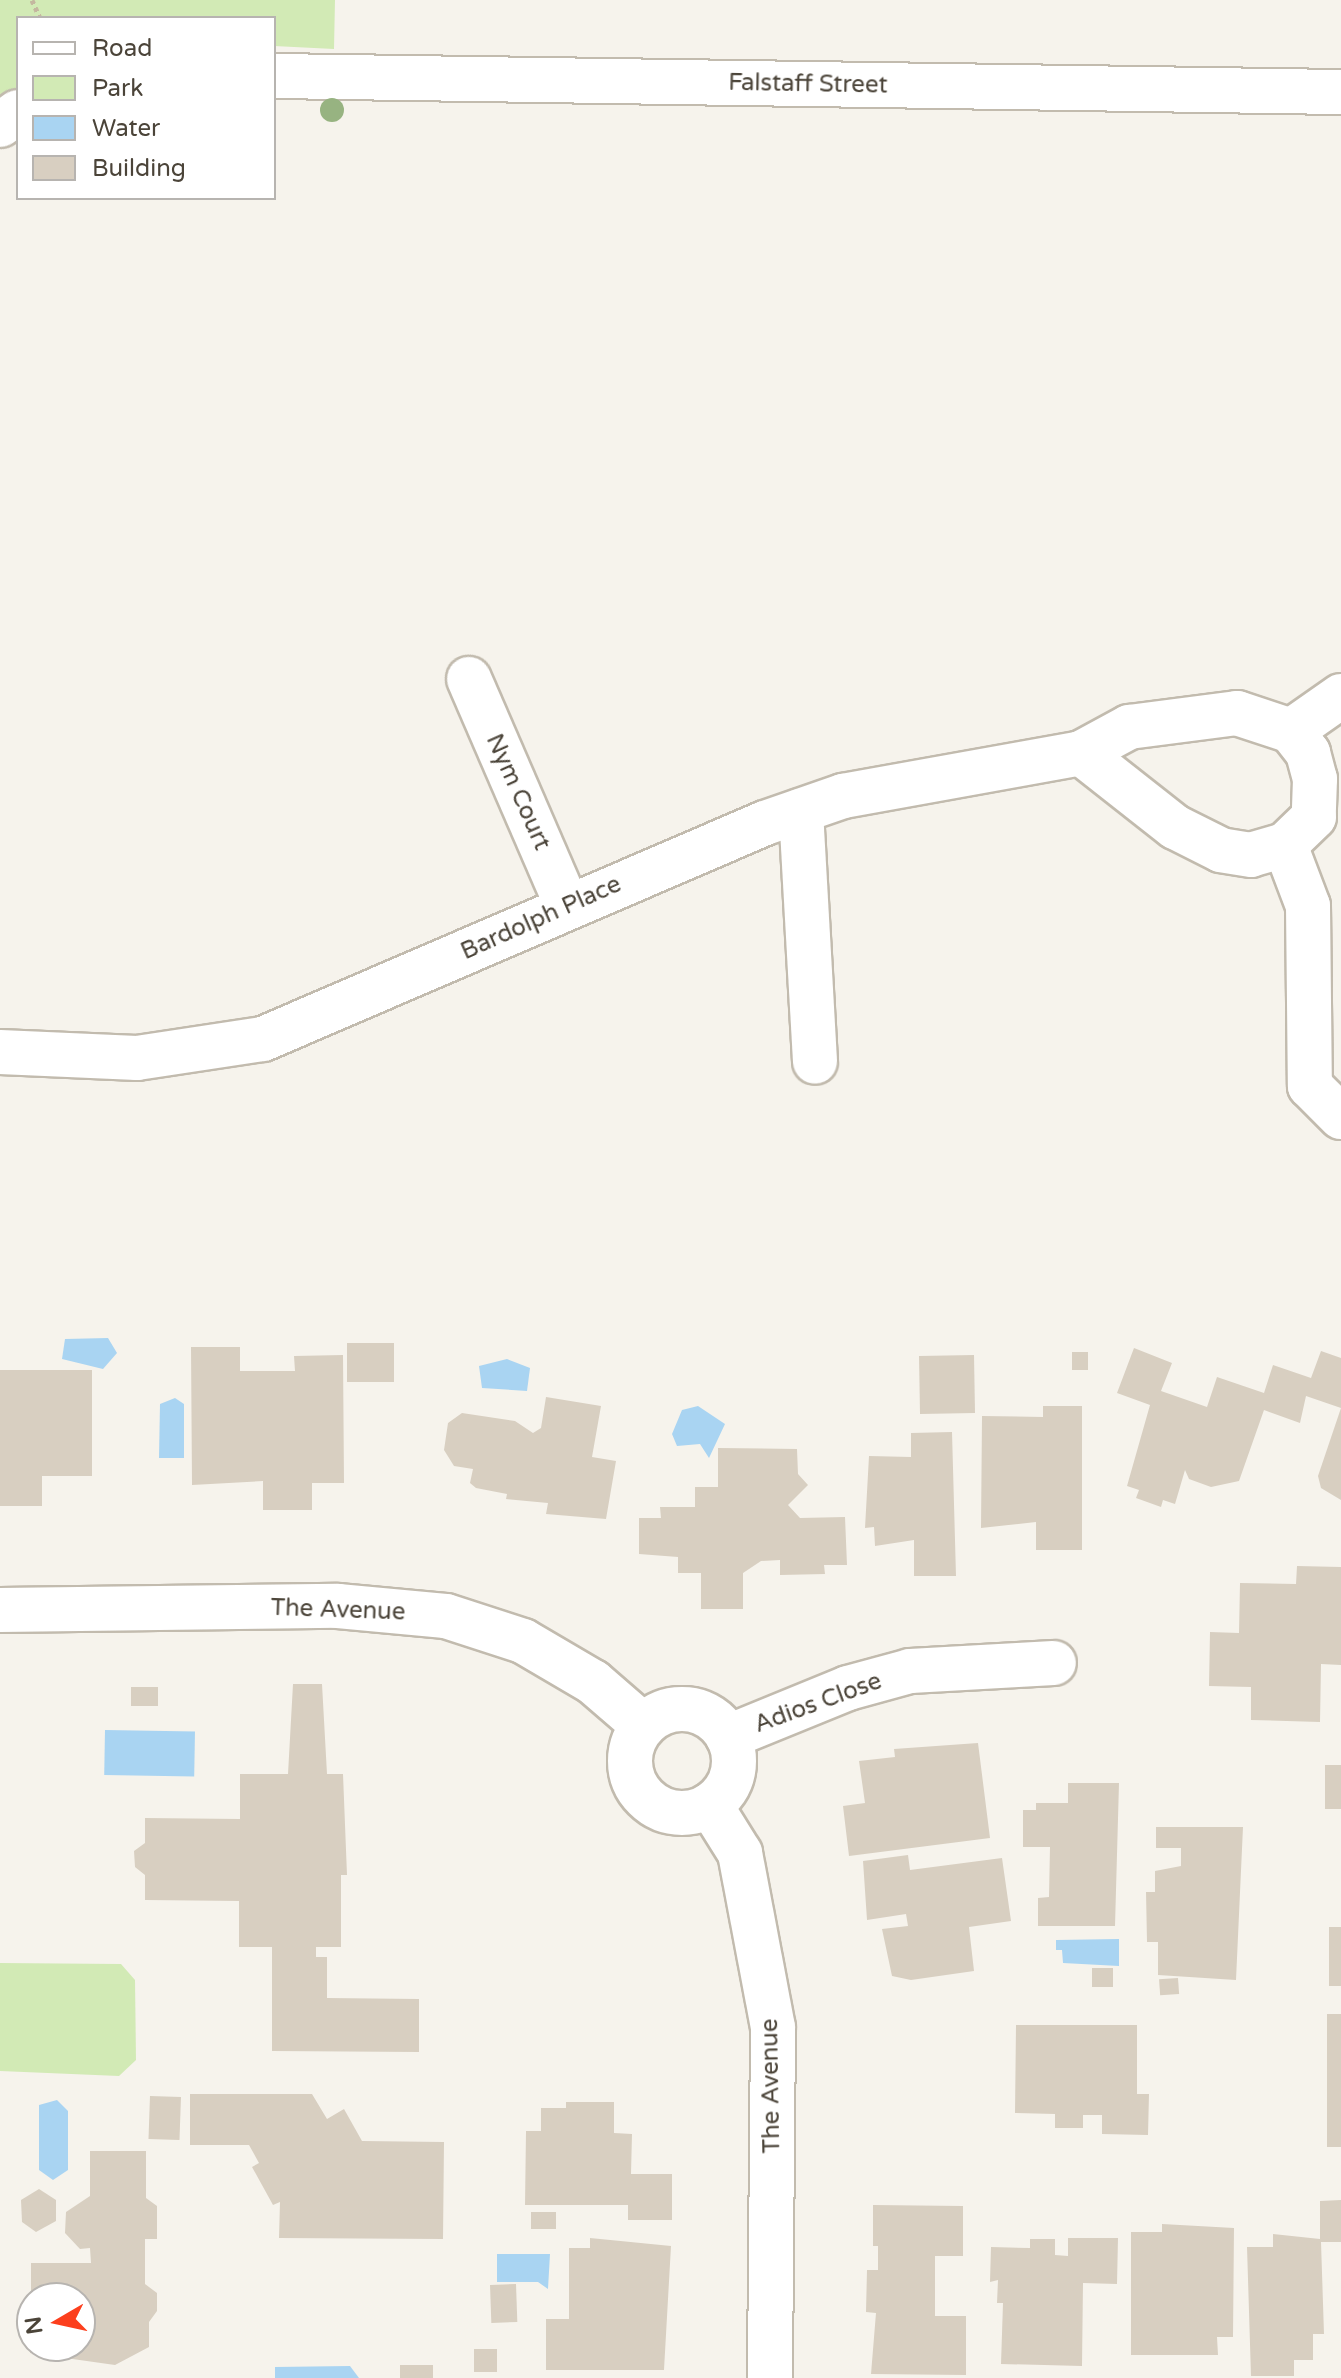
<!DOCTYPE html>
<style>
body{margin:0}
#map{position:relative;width:1341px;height:2378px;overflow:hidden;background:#f6f3ec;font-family:"Varela Round",sans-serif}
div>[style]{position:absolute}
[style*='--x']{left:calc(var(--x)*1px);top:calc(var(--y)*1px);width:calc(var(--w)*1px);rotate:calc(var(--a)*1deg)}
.green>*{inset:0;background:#d2eab5}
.water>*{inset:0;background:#a9d4f2;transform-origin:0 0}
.building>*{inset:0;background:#d8cfc1;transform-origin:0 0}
.path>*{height:5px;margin-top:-2.5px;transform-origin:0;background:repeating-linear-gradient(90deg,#c4b79f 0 4px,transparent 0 8px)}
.roads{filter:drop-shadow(2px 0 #c2bbae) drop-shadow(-2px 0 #c2bbae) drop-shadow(0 2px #c2bbae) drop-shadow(0 -2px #c2bbae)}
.minor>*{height:44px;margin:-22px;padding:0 22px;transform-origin:22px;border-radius:22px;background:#fff}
.minor>.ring{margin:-22px;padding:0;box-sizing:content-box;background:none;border:44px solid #fff;border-radius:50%}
.trees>*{width:24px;height:24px;margin:-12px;border-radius:50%;background:#97b381}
span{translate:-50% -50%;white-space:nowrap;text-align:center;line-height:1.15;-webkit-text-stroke:6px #fff;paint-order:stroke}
.street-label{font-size:24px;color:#4b4439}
.legend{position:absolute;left:16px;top:16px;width:260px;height:184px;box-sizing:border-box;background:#fff;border:2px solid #b7b4b0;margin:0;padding:10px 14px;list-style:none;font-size:24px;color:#4b4439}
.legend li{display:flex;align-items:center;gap:16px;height:40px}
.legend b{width:40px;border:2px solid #b7b4b0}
.north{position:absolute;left:16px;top:2282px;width:80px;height:80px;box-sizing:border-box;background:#fff;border:2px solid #b7b4b0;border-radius:50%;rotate:261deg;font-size:22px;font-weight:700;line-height:32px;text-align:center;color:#4b4439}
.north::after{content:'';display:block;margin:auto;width:28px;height:36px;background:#fc3f1d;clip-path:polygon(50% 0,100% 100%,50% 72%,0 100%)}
</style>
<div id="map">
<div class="green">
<div style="clip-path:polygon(0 0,335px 0,334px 49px,274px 46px,274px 18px,18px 18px,18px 89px,0 98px)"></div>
<div style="clip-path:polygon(0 1963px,121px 1964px,135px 1980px,136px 2060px,119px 2076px,0 2071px)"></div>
</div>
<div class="water">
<div style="clip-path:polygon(108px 1338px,117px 1353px,103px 1369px,62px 1359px,65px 1339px)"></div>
<div style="clip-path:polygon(507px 1359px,530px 1368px,527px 1391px,482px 1388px,479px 1366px)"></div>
<div style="clip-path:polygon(175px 1398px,184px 1404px,184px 1458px,159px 1458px,160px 1404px)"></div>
<div style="clip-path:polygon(698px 1406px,725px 1424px,709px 1458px,700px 1444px,677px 1446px,672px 1434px,682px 1410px)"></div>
<div style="left:105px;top:1730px;width:90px;height:45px;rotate:1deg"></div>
<div style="clip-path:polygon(1119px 1939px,1119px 1966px,1063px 1963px,1062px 1950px,1056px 1950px,1056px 1940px)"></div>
<div style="clip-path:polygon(57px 2100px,68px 2111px,68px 2170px,53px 2180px,39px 2170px,39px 2105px)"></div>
<div style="clip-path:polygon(497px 2254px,550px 2254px,548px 2289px,538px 2282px,497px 2282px)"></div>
<div style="clip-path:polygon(350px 2366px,359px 2378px,275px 2378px,275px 2367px)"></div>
</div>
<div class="building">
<div style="left:394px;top:1343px;width:39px;height:47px;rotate:90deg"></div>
<div style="clip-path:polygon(191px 1347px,240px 1347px,240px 1371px,295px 1371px,294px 1356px,343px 1355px,344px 1483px,312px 1483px,312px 1510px,263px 1510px,263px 1481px,192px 1485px)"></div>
<div style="clip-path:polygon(1134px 1348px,1172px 1363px,1161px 1391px,1207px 1407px,1217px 1377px,1264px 1393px,1273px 1365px,1311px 1378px,1321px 1351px,1341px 1358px,1341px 1408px,1306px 1396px,1300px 1423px,1264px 1410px,1239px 1481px,1211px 1487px,1189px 1479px,1185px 1470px,1175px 1504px,1163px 1500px,1161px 1507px,1136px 1498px,1139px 1490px,1127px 1486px,1150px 1405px,1117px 1393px)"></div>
<div style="left:1072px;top:1352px;width:16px;height:18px"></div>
<div style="left:974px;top:1355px;width:58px;height:55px;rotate:89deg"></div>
<div style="clip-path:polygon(0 1370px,92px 1370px,92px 1476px,42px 1476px,42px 1506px,0 1506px)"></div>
<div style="clip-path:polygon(546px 1397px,601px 1406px,592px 1457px,616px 1461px,606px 1519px,546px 1514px,548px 1503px,506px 1499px,507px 1494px,476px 1488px,470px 1483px,473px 1469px,454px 1466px,444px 1450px,448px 1423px,462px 1413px,515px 1421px,533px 1433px,541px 1428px)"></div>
<div style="clip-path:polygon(1043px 1406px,1082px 1406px,1082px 1550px,1036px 1550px,1036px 1522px,981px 1528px,982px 1416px,1043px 1417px)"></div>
<div style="clip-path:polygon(1341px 1408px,1341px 1500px,1321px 1488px,1318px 1476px)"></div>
<div style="clip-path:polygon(952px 1432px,956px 1576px,914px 1576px,914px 1540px,875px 1546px,874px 1527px,865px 1528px,869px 1456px,911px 1457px,911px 1433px)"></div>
<div style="clip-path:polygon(718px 1448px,797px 1449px,798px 1474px,808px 1485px,788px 1505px,800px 1518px,845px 1517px,847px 1565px,824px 1565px,825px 1574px,780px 1575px,780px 1560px,761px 1561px,743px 1573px,743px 1609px,701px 1609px,701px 1573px,678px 1573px,678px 1557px,639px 1554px,639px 1518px,661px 1518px,660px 1507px,695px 1507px,695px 1487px,718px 1487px)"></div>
<div style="clip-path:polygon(1297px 1566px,1341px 1567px,1341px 1665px,1321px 1664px,1320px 1722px,1251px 1720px,1251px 1687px,1209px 1686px,1210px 1632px,1239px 1633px,1240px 1583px,1296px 1584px)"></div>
<div style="clip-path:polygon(293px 1684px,322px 1684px,327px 1774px,343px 1774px,347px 1875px,341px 1875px,341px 1947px,316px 1947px,316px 1957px,327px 1957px,327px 1998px,419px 1999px,419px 2052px,272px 2051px,272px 1947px,239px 1947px,239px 1901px,145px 1900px,145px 1875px,135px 1867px,134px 1851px,145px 1843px,145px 1818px,240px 1819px,240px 1774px,288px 1774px)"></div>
<div style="left:131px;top:1687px;width:27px;height:19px"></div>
<div style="clip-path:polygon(978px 1743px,990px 1838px,849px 1856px,843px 1806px,865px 1803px,859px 1761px,895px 1757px,894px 1749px)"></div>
<div style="left:1325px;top:1765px;width:16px;height:44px"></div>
<div style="clip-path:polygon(1068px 1783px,1119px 1783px,1115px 1926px,1038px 1926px,1038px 1898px,1049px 1897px,1050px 1847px,1023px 1847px,1023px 1810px,1036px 1810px,1036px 1803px,1068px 1803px)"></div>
<div style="clip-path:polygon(1156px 1827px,1243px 1827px,1236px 1980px,1158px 1975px,1158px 1942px,1147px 1942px,1146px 1892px,1155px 1892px,1155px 1871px,1181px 1866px,1181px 1848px,1156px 1848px)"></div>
<div style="clip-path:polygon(908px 1855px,910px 1870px,1002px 1858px,1011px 1921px,969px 1927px,974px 1971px,911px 1980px,892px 1976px,882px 1929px,908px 1926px,906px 1914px,867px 1920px,863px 1861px)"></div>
<div style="left:1341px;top:1927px;width:59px;height:12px;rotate:90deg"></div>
<div style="left:1092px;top:1968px;width:21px;height:19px"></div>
<div style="left:1178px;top:1978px;width:16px;height:19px;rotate:86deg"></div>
<div style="left:1327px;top:2014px;width:14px;height:133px"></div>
<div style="clip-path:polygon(1016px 2025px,1137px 2025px,1137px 2094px,1149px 2094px,1148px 2135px,1102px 2134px,1102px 2115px,1083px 2115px,1083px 2128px,1055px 2128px,1055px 2114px,1015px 2113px)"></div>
<div style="clip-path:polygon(190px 2094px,312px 2094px,327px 2119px,344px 2109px,362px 2141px,444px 2142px,443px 2239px,279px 2238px,280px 2202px,273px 2205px,252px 2167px,259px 2163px,249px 2145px,190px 2145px)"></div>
<div style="left:150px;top:2096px;width:31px;height:43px;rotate:2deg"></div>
<div style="clip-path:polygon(566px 2102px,614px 2102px,614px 2133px,632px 2134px,631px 2174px,672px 2174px,672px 2220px,628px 2220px,628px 2205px,525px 2205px,526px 2131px,541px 2131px,541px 2108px,566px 2108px)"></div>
<div style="clip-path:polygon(90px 2151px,146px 2151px,146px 2198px,157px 2206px,157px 2239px,145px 2239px,145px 2284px,157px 2293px,157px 2311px,149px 2322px,149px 2347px,115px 2365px,30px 2353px,30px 2346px,80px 2346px,80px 2298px,31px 2298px,31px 2263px,91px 2263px,90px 2248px,80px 2249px,65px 2233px,66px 2212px,90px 2196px)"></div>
<div style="clip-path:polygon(39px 2189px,56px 2200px,56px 2221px,36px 2232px,22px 2222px,21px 2200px)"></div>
<div style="clip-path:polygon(1341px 2200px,1341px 2242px,1321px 2242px,1324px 2334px,1313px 2334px,1313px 2360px,1294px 2360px,1294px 2376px,1251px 2376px,1247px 2247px,1273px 2247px,1273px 2234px,1320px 2239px,1320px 2201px)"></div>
<div style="clip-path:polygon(873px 2205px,963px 2206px,963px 2256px,935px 2256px,935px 2316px,966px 2316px,966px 2375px,871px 2374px,876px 2313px,866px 2312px,867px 2270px,878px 2270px,878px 2246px,873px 2246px)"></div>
<div style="left:531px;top:2212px;width:25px;height:17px"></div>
<div style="clip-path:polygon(1162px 2224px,1234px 2228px,1233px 2337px,1217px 2337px,1218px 2355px,1131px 2355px,1131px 2232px,1162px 2232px)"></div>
<div style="clip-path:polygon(590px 2238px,671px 2246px,664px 2370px,546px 2370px,546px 2319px,569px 2319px,569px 2248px,590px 2248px)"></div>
<div style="clip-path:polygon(1068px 2238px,1118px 2238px,1117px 2284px,1083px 2283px,1082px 2366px,1001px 2364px,1003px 2303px,997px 2303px,998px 2280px,990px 2282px,991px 2247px,1030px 2248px,1030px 2239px,1055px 2239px,1055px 2255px,1068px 2256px)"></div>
<div style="left:516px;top:2284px;width:38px;height:26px;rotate:88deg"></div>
<div style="left:474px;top:2349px;width:23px;height:23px"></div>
<div style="left:400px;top:2365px;width:33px;height:13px"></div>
</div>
<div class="path">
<div style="--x:32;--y:0;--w:20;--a:66"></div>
</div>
<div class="roads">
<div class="minor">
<div style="--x:274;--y:76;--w:1067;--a:0.86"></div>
<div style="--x:0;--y:125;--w:22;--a:-36"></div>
<div style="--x:469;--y:679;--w:246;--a:66.6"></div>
<div style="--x:1237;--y:713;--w:57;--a:18.4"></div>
<div style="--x:1291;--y:731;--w:28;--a:52"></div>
<div style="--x:1308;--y:753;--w:27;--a:75"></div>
<div style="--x:1315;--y:779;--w:38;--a:92"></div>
<div style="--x:1314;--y:817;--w:40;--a:136"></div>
<div style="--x:1285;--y:845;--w:35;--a:164"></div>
<div style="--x:1251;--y:855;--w:30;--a:-171"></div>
<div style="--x:1221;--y:850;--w:51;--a:-153.4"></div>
<div style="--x:1175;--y:827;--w:120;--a:-141.8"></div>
<div style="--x:1081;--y:753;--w:55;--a:-28.4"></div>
<div style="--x:1129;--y:727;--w:109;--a:-7.4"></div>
<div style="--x:1291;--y:731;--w:61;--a:-35"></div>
<div style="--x:801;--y:811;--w:251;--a:86.8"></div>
<div style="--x:1285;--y:845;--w:65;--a:69.3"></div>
<div style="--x:1308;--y:906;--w:180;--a:89.4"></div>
<div style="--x:1310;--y:1086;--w:44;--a:45"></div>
<div style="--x:0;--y:1052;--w:137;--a:2.5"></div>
<div style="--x:137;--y:1058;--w:127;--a:-8.6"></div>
<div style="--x:263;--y:1039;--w:546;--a:-23.28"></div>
<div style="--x:765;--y:823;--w:83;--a:-19.1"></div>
<div style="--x:843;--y:796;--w:242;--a:-10.2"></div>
<div style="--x:0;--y:1610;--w:338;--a:-0.7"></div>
<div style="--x:338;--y:1606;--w:108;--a:5.3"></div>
<div style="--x:446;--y:1616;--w:81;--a:18"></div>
<div style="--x:523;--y:1641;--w:81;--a:30.4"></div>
<div style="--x:593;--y:1682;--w:67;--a:40.8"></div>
<div class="ring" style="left:630px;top:1709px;width:60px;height:60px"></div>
<div style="--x:728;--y:1737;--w:130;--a:-22.2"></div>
<div style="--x:848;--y:1688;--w:64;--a:-15.3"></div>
<div style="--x:910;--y:1671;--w:144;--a:-3.2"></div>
<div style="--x:710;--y:1805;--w:57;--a:58"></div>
<div style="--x:740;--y:1853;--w:177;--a:79.3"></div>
<div style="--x:773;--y:2027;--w:351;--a:90.5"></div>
</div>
</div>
<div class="trees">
<div style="left:332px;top:110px"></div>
</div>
<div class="street-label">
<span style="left:808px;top:84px;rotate:1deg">Falstaff Street</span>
<span style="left:518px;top:792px;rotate:66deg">Nym Court</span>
<span style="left:541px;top:918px;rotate:-24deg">Bardolph Place</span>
<span style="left:338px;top:1610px;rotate:2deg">The Avenue</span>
<span style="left:818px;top:1703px;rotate:-20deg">Adios Close</span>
<span style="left:771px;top:2086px;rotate:-91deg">The Avenue</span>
</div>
<ul class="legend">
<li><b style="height:10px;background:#fff"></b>Road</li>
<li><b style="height:22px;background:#d2eab5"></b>Park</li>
<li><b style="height:22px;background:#a9d4f2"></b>Water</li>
<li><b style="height:22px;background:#d8cfc1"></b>Building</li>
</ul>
<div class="north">N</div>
</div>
